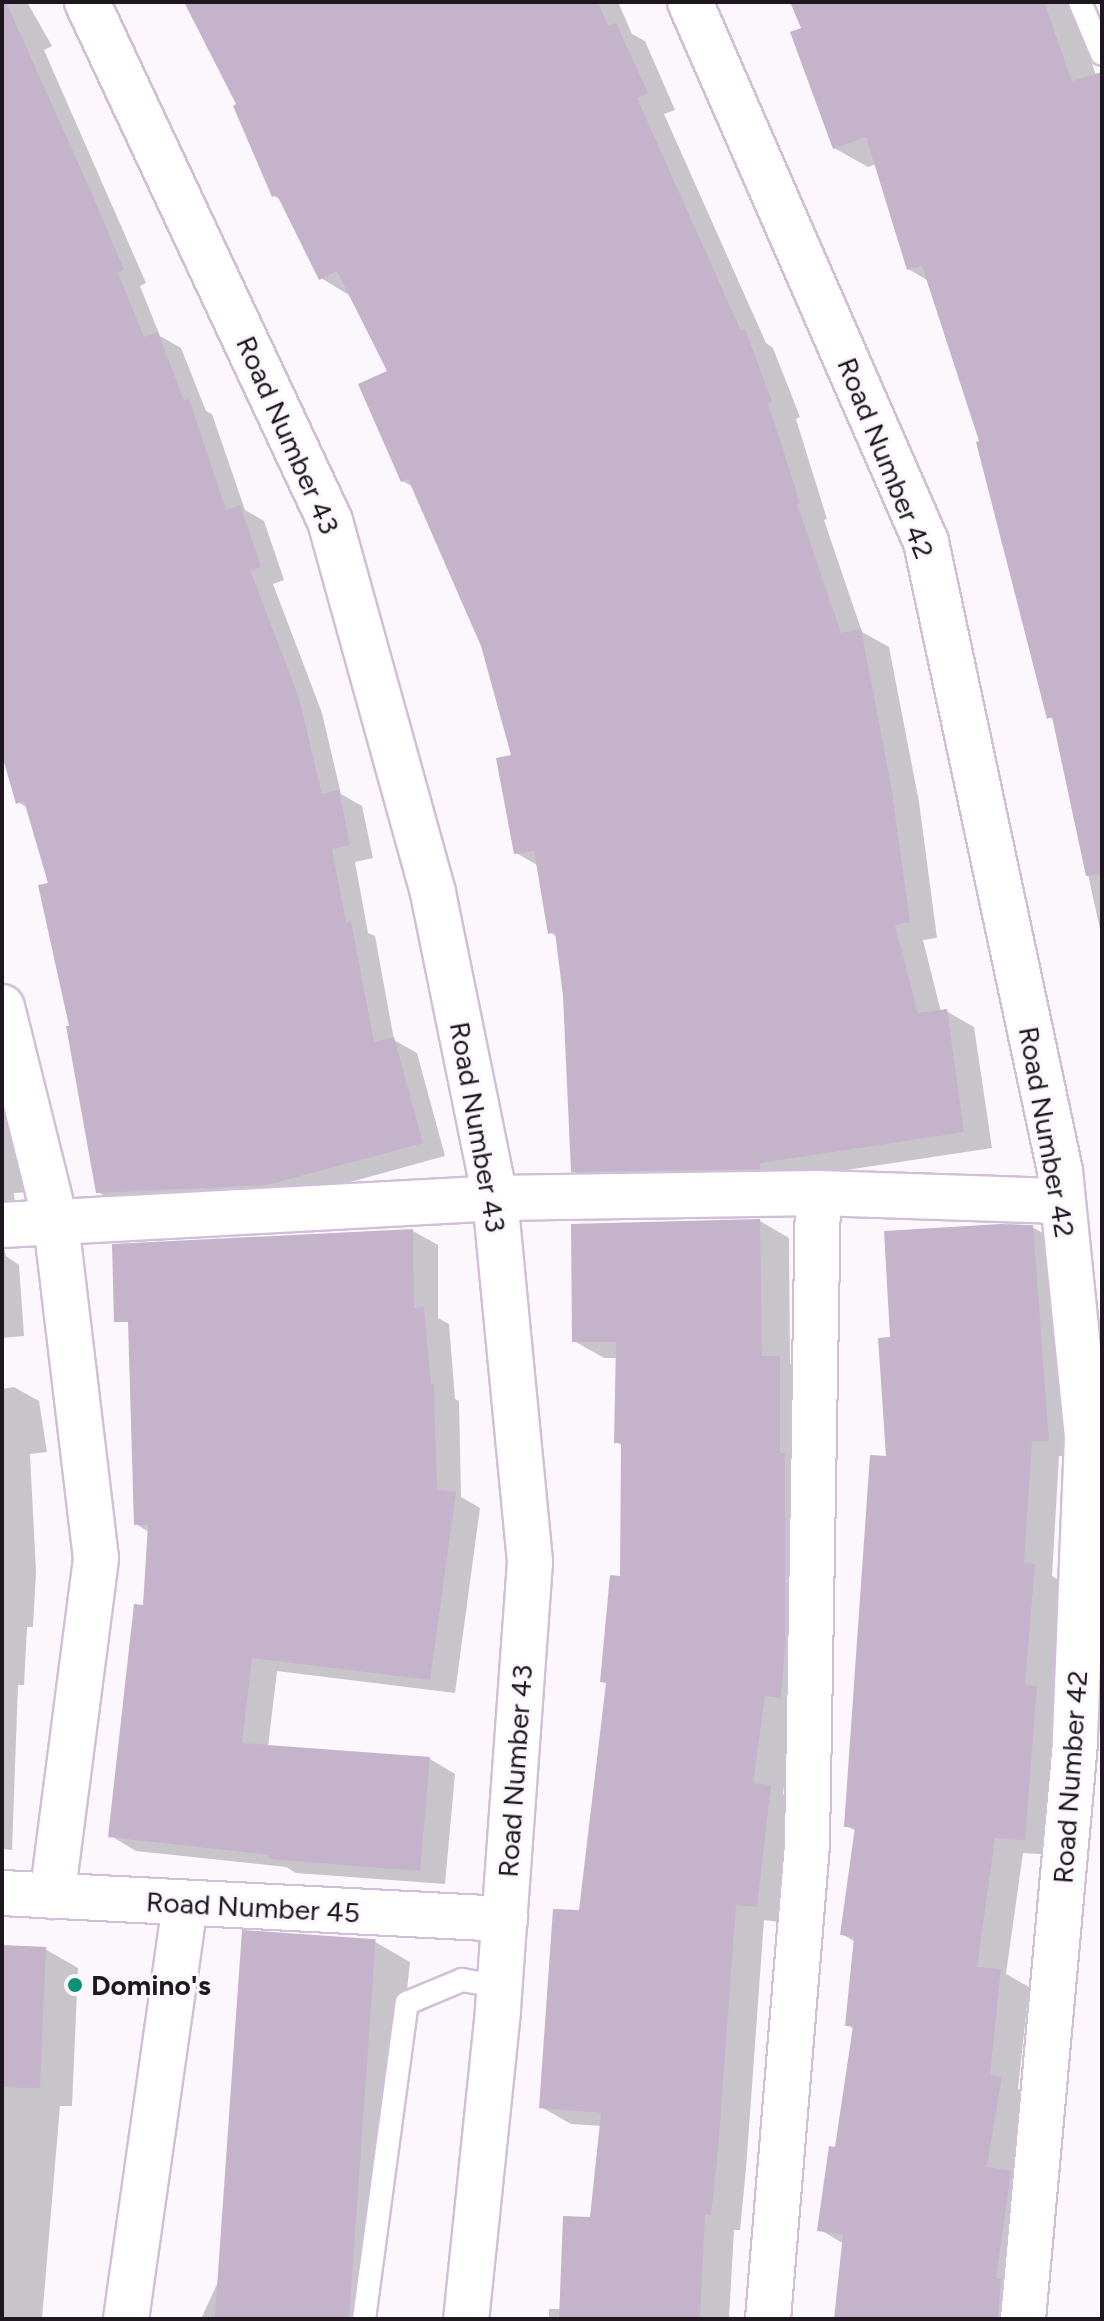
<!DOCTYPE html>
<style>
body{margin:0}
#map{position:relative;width:1104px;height:2321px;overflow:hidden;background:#fbf7fd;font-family:Figtree,sans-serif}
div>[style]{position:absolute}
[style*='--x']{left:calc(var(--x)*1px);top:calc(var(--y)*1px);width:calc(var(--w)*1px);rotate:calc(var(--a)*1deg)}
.shadow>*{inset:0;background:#0003}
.building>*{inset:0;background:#c4b3cb;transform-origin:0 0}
.roads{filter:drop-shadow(2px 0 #d1bfd8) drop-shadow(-2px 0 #d1bfd8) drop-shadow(0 2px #d1bfd8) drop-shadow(0 -2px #d1bfd8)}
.service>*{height:22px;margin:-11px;padding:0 11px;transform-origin:11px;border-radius:11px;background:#fff}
.minor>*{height:44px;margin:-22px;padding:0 22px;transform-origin:22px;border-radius:22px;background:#fff}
.dots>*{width:22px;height:22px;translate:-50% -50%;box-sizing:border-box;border:4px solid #fbf7fd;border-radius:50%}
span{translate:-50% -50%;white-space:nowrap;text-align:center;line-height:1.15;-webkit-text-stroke:6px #fbf7fd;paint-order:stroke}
.street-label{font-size:28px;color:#1e1720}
.poi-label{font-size:28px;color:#1e1720;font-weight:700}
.left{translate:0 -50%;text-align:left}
.frame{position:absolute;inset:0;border:4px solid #1e1720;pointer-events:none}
</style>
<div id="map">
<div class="shadow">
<div style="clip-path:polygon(2px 2px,27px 2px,52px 46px,44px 50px,146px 283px,140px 286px,160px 336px,181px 348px,206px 411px,212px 414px,245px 510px,264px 521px,284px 580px,273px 584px,322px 713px,341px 794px,362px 806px,373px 858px,355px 862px,368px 933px,375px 936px,394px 1040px,417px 1053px,445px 1156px,292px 1198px,122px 1206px,98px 1192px,51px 884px,28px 808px,18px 802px,2px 756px)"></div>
<div style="clip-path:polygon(189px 2px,618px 2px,632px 34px,645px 41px,675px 110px,664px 114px,766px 343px,773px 348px,800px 417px,796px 419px,827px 519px,824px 520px,862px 632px,889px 647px,919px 802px,937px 938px,923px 940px,941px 1012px,946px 1011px,974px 1027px,992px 1148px,787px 1179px,601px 1187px,573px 1171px,565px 996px,557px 937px,550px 932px,539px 866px,516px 853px,514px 757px,483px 646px,414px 487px,402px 481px,389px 372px,349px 295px,321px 278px,283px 201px,274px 196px,239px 105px)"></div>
<div style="clip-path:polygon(792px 2px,1070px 2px,1096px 75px,1102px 78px,1102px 938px,1054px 720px,1049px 717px,981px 442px,929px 281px,908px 269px,876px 164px,868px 167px,834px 148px,804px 29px)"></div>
<div style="clip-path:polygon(2px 1033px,28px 1192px,14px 1193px,16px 1218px,2px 1239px)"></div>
<div style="clip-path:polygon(760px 1221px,789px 1238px,790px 1364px,809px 1375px,793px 1712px,783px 1794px,799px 1804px,786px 1923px,764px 1920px,746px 2169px,740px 2230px,734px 2230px,729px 2319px,549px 2319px,549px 2309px,561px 2309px,592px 2220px,602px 2126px,571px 2124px,541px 2107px,581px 1912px,608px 1685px,602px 1681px,622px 1578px,623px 1446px,616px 1442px,617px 1358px,604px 1358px,574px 1341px)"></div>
<div style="clip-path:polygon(1032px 1227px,1061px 1243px,1076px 1456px,1059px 1456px,1052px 1576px,1062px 1582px,1053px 1698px,1064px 1704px,1053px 1855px,1023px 1853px,1006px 1974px,1029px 1987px,1018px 2089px,1029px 2095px,1027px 2319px,836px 2319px,844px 2244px,819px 2229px,836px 2149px,854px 2029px,847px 2025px,855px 1942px,842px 1934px,856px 1831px,846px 1826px,888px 1458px,892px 1339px)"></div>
<div style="clip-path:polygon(413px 1231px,438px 1245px,438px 1318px,449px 1324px,455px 1399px,459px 1401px,461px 1497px,480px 1508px,455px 1693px,277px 1671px,268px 1747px,430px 1759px,455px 1774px,445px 1884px,296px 1873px,286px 1867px,136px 1851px,111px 1836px,144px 1607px,149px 1532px,136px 1524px)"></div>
<div style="clip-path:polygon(2px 1242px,6px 1256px,19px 1265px,24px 1336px,2px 1338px)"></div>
<div style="clip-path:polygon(14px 1387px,39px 1401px,47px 1452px,30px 1454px,36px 1572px,33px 1627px,27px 1627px,24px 1685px,18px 1685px,12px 1850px,2px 1849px,2px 1389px)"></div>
<div style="clip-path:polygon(375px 1942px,410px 1962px,371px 2319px,201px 2319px)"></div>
<div style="clip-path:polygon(2px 1947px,45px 1949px,78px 1968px,72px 2106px,60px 2106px,42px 2319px,2px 2319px)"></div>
</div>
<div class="building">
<div style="clip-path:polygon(2px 2px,6px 2px,92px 194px,124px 270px,118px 273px,144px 337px,158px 332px,184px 400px,189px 399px,226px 510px,240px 505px,261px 567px,250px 570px,299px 698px,322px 794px,339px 790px,350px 845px,332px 849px,346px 922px,351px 921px,374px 1042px,394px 1037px,423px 1143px,267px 1185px,96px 1193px,66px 1026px,69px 1026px,38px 885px,48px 883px,24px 801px,16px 804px,2px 755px)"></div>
<div style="clip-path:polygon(184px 2px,598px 2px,608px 26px,616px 23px,648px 93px,637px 98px,741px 331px,745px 329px,772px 401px,768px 403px,800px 503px,797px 504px,841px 633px,861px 629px,891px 785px,910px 922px,895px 925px,918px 1013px,947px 1009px,964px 1132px,760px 1163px,760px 1169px,571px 1172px,563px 996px,555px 932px,548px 934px,534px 851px,514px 854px,496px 758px,511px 755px,481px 646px,408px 479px,401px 482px,358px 384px,387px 371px,337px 271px,319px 280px,277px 195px,272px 197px,233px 106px,236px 104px)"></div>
<div style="clip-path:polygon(790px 2px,1044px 2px,1072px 81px,1102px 72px,1102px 874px,1086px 876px,1052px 717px,1047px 719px,976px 442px,979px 441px,922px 266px,907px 270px,866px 137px,833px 149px,790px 32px,801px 28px)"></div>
<div style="clip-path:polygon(760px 1219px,762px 1356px,780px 1356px,780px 1453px,785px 1453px,785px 1649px,781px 1698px,765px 1696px,753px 1783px,771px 1785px,757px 1907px,736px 1905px,718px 2151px,711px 2215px,705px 2214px,700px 2319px,559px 2319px,563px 2216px,590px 2217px,601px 2113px,539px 2108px,553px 1909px,579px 1910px,606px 1683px,600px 1682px,610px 1575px,620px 1576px,621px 1443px,614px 1443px,616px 1342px,572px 1342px,571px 1224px)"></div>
<div style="clip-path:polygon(1001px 1224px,1033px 1225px,1049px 1441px,1032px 1441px,1024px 1563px,1035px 1564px,1025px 1685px,1037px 1686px,1025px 1840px,995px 1838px,977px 1967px,1001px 1969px,990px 2075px,1002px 2077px,987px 2167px,1011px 2171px,996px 2279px,1001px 2279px,998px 2319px,834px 2319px,843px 2234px,817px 2231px,829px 2146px,835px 2147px,853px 2026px,845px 2026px,854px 1937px,840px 1935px,855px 1827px,844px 1827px,870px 1455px,886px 1456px,878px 1338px,890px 1337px,884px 1231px)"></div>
<div style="clip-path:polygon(413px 1229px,414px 1308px,424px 1307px,431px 1385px,434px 1384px,437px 1490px,456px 1492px,430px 1680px,252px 1658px,242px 1743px,430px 1757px,420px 1871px,269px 1859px,269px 1855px,108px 1837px,134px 1604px,143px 1605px,148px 1525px,134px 1525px,128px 1322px,114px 1322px,112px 1244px)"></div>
<div style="left:242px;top:1930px;width:134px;height:391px;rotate:4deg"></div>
<div style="clip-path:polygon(2px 1945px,46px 1947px,40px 2088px,2px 2087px)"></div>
</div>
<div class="roads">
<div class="service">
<div style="--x:1080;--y:2;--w:56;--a:67.1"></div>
<div style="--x:364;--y:2319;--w:319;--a:-82.3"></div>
<div style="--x:407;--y:2003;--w:60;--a:-22.7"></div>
<div style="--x:462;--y:1980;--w:39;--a:10"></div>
</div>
<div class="minor">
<div style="--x:87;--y:2;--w:573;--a:64.91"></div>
<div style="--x:330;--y:521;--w:386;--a:74.5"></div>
<div style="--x:433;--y:893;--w:311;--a:78.5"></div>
<div style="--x:495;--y:1198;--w:366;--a:84.5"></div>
<div style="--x:530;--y:1562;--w:450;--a:94.1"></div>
<div style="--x:498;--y:2011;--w:310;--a:95.9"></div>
<div style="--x:690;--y:2;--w:589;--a:66.39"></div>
<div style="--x:926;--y:542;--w:643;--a:77.97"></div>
<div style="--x:1060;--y:1171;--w:268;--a:84.2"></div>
<div style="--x:1087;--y:1438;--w:305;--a:92.3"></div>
<div style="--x:1075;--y:1743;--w:578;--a:95.16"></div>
<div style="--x:2;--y:1007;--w:223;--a:76"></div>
<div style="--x:56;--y:1223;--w:338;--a:83.2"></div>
<div style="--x:96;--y:1559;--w:340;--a:97.4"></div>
<div style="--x:2;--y:1225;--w:494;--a:-3.1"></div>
<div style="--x:495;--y:1198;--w:323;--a:-0.9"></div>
<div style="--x:818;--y:1193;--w:245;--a:1.9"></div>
<div style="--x:2;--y:1893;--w:504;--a:2.96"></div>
<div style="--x:126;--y:2319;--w:418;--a:-81.9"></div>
<div style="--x:768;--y:2319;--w:478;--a:-85.3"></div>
<div style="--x:807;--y:1843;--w:650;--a:-89.03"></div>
</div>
</div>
<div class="dots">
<div style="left:75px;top:1985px;background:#0d9077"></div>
</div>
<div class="street-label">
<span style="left:288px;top:435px;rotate:66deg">Road Number 43</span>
<span style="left:886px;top:458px;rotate:68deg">Road Number 42</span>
<span style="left:478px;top:1127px;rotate:80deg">Road Number 43</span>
<span style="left:1047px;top:1132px;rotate:80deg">Road Number 42</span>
<span style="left:515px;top:1771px;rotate:-86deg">Road Number 43</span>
<span style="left:1070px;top:1777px;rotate:-86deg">Road Number 42</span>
<span style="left:253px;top:1907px;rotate:3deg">Road Number 45</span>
</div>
<div class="poi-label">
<span class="left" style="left:91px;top:1985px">Domino's</span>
</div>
<div class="frame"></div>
</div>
